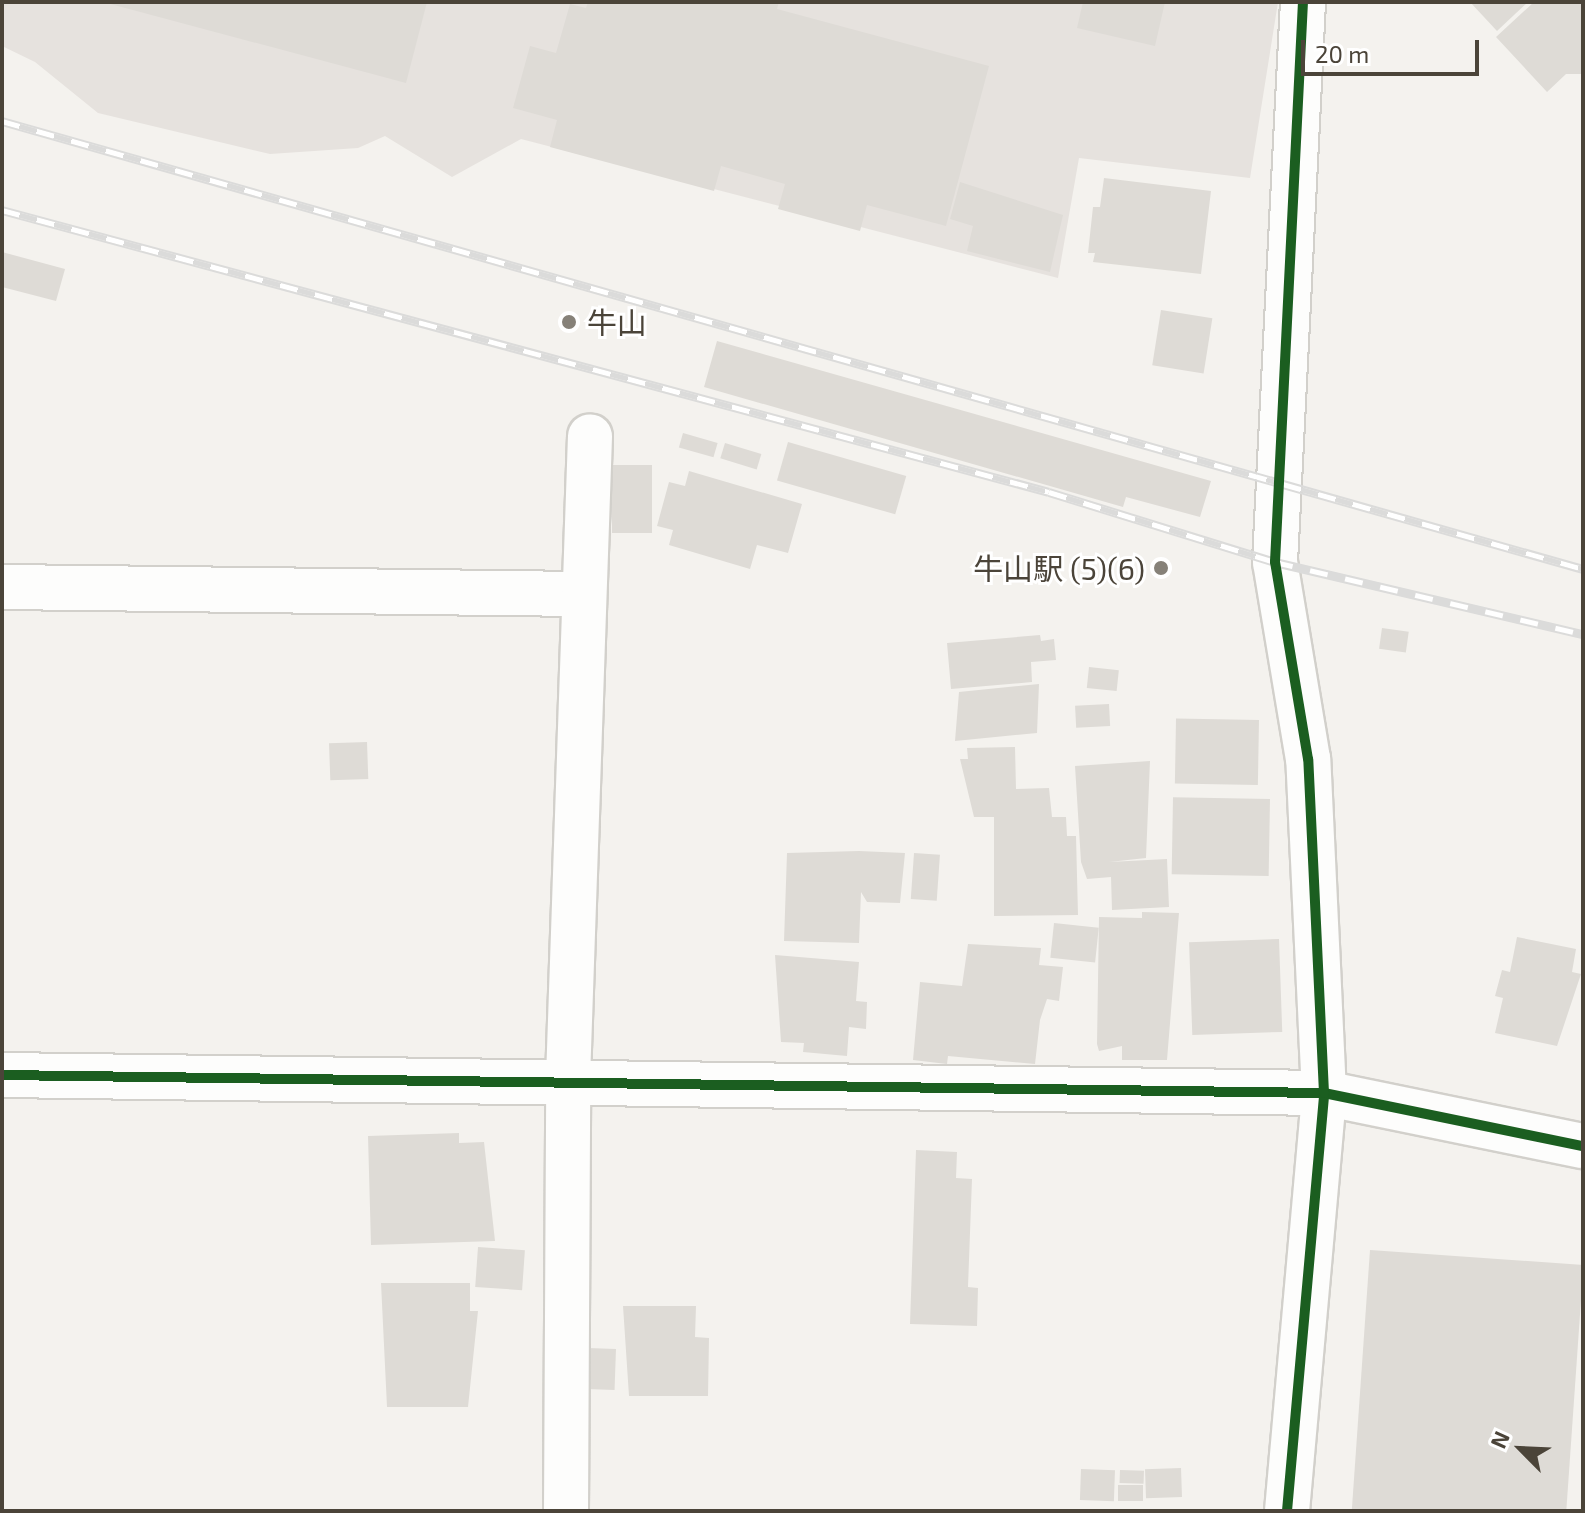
<!DOCTYPE html>
<meta charset="utf-8">
<style>
body{margin:0}
#map{position:relative;width:1585px;height:1513px;overflow:hidden;background:#f4f2ee;font-family:"Exo 2","Noto Sans JP",sans-serif}
div>[style]{position:absolute}
[style*='--x']{left:calc(var(--x)*1px);top:calc(var(--y)*1px);width:calc(var(--w)*1px);rotate:calc(var(--a)*1deg)}
.industrial>*{inset:0;background:#e6e2de}
.building>*{inset:0;background:#dedbd6;transform-origin:0 0}
.roads{filter:drop-shadow(2px 0 #d2d0cb) drop-shadow(-2px 0 #d2d0cb) drop-shadow(0 2px #d2d0cb) drop-shadow(0 -2px #d2d0cb)}
.street>*{height:44px;margin:-22px;padding:0 22px;transform-origin:22px;border-radius:22px;background:#fdfdfc}
.rail>*{height:9px;margin-top:-4.5px;transform-origin:0;background:repeating-linear-gradient(90deg,#fff 0 18px,#dbdbda 0 36px);box-sizing:border-box;border-block:2px solid #dbdbda}
.cycleway>*{height:10px;margin:-5px;padding:0 5px;transform-origin:5px;border-radius:5px;background:#1b5e20}
.dots>*{width:22px;height:22px;translate:-50% -50%;box-sizing:border-box;border:4px solid #fff;border-radius:50%}
span{translate:-50% -50%;white-space:nowrap;text-align:center;line-height:1.15;-webkit-text-stroke:6px #fff;paint-order:stroke}
.poi-label{font-size:30px;color:#4b4439}
.left{translate:0 -50%;text-align:left}
.right{translate:-100% -50%;text-align:right}
.frame{position:absolute;inset:0;border:4px solid #4b4439;pointer-events:none}
.north{position:absolute;left:1481px;top:1409px;width:80px;height:80px;-webkit-text-stroke:6px #fff;paint-order:stroke;rotate:294deg;font-size:22px;font-weight:700;line-height:32px;text-align:center;color:#4b4439}
.north::after{content:'';display:block;margin:auto;width:28px;height:36px;background:#4b4439;clip-path:polygon(50% 0,100% 100%,50% 72%,0 100%)}
.scale{position:absolute;left:1301px;top:40px;width:178px;height:36px;box-sizing:border-box;border:4px solid #4b4439;border-top:0;padding-left:10px;font-size:24px;line-height:28px;white-space:nowrap;color:#4b4439;-webkit-text-stroke:6px #fff;paint-order:stroke}
</style>
<div id="map">
<div class="industrial">
<div style="clip-path:polygon(2px 2px,1278px 2px,1250px 178px,1079px 158px,1058px 278px,521px 139px,452px 177px,385px 136px,358px 148px,270px 154px,98px 113px,35px 62px,2px 46px)"></div>
</div>
<div class="building">
<div style="clip-path:polygon(103px 2px,427px 2px,406px 83px)"></div>
<div style="clip-path:polygon(588px 2px,779px 2px,777px 9px,989px 66px,946px 226px,867px 205px,860px 231px,778px 209px,785px 184px,721px 166px,714px 191px,550px 147px,557px 120px,513px 108px,530px 46px,556px 53px,570px 4px,586px 8px)"></div>
<div style="clip-path:polygon(1083px 2px,1165px 2px,1155px 46px,1077px 28px)"></div>
<div style="clip-path:polygon(1470px 2px,1528px 2px,1497px 31px)"></div>
<div style="clip-path:polygon(1534px 2px,1583px 2px,1583px 74px,1566px 74px,1547px 92px,1496px 37px)"></div>
<div style="clip-path:polygon(1104px 178px,1211px 191px,1201px 274px,1093px 262px,1095px 253px,1088px 253px,1093px 207px,1100px 207px)"></div>
<div style="clip-path:polygon(960px 182px,1063px 215px,1050px 272px,967px 251px,973px 226px,950px 219px)"></div>
<div style="clip-path:polygon(2px 252px,65px 269px,56px 301px,2px 287px)"></div>
<div style="left:1161px;top:310px;width:52px;height:56px;rotate:9deg"></div>
<div style="clip-path:polygon(717px 341px,1211px 481px,1200px 517px,1126px 497px,1123px 507px,704px 387px)"></div>
<div style="left:683px;top:433px;width:36px;height:15px;rotate:16deg"></div>
<div style="left:788px;top:442px;width:123px;height:40px;rotate:16deg"></div>
<div style="left:725px;top:443px;width:38px;height:16px;rotate:17deg"></div>
<div style="left:612px;top:465px;width:40px;height:68px"></div>
<div style="clip-path:polygon(689px 471px,802px 504px,788px 553px,757px 545px,750px 569px,669px 545px,673px 530px,657px 526px,669px 482px,685px 486px)"></div>
<div style="left:1382px;top:628px;width:27px;height:21px;rotate:8deg"></div>
<div style="clip-path:polygon(1040px 635px,1041px 641px,1054px 639px,1056px 660px,1031px 662px,1032px 682px,951px 689px,947px 643px)"></div>
<div style="left:1089px;top:667px;width:30px;height:21px;rotate:6deg"></div>
<div style="clip-path:polygon(1039px 684px,1037px 733px,955px 741px,959px 692px)"></div>
<div style="left:1109px;top:704px;width:22px;height:34px;rotate:87deg"></div>
<div style="left:1259px;top:720px;width:65px;height:83px;rotate:91deg"></div>
<div style="left:367px;top:742px;width:37px;height:38px;rotate:88deg"></div>
<div style="clip-path:polygon(1015px 747px,1016px 789px,1049px 788px,1052px 817px,1066px 817px,1067px 836px,1076px 836px,1078px 915px,994px 916px,994px 817px,974px 817px,960px 759px,968px 759px,967px 748px)"></div>
<div style="clip-path:polygon(1150px 761px,1146px 858px,1109px 862px,1167px 859px,1169px 907px,1112px 910px,1111px 877px,1087px 879px,1081px 862px,1075px 766px)"></div>
<div style="left:1270px;top:799px;width:77px;height:97px;rotate:91deg"></div>
<div style="clip-path:polygon(859px 851px,905px 853px,900px 903px,867px 902px,861px 892px,859px 943px,784px 941px,787px 853px)"></div>
<div style="left:914px;top:853px;width:26px;height:46px;rotate:4deg"></div>
<div style="clip-path:polygon(1142px 912px,1179px 913px,1167px 1060px,1122px 1060px,1122px 1046px,1099px 1051px,1097px 1044px,1099px 917px,1142px 918px)"></div>
<div style="left:1054px;top:923px;width:45px;height:35px;rotate:6deg"></div>
<div style="clip-path:polygon(1517px 937px,1576px 949px,1572px 972px,1581px 974px,1557px 1046px,1495px 1033px,1503px 998px,1495px 996px,1502px 970px,1510px 972px)"></div>
<div style="left:1279px;top:939px;width:93px;height:90px;rotate:88deg"></div>
<div style="clip-path:polygon(968px 944px,1041px 948px,1039px 965px,1063px 967px,1059px 1001px,1047px 999px,1040px 1020px,1035px 1064px,948px 1056px,947px 1064px,913px 1060px,920px 982px,962px 986px)"></div>
<div style="clip-path:polygon(775px 955px,859px 962px,856px 1001px,867px 1002px,866px 1029px,849px 1027px,847px 1056px,803px 1052px,804px 1043px,781px 1042px)"></div>
<div style="clip-path:polygon(459px 1133px,459px 1143px,484px 1142px,495px 1241px,371px 1245px,368px 1136px)"></div>
<div style="clip-path:polygon(916px 1150px,957px 1152px,956px 1178px,972px 1179px,968px 1287px,978px 1288px,977px 1326px,910px 1324px)"></div>
<div style="left:478px;top:1247px;width:47px;height:40px;rotate:4deg"></div>
<div style="left:1370px;top:1250px;width:214px;height:262px;rotate:4deg"></div>
<div style="clip-path:polygon(381px 1283px,470px 1283px,470px 1311px,478px 1311px,468px 1407px,387px 1407px)"></div>
<div style="clip-path:polygon(623px 1306px,696px 1306px,695px 1337px,709px 1338px,708px 1396px,629px 1396px)"></div>
<div style="left:588px;top:1348px;width:28px;height:41px;rotate:2deg"></div>
<div style="left:1181px;top:1468px;width:29px;height:36px;rotate:88deg"></div>
<div style="left:1081px;top:1469px;width:34px;height:31px;rotate:2deg"></div>
<div style="left:1120px;top:1470px;width:24px;height:13px;rotate:2deg"></div>
<div style="left:1143px;top:1485px;width:16px;height:25px;rotate:90deg"></div>
</div>
<div class="roads">
<div class="street">
<div style="--x:2;--y:587;--w:578;--a:0.69"></div>
<div style="--x:2;--y:1075;--w:1322;--a:0.78"></div>
<div style="--x:1324;--y:1093;--w:264;--a:11.6"></div>
<div style="--x:566;--y:1511;--w:432;--a:-89.7"></div>
<div style="--x:568;--y:1079;--w:643;--a:-88.04"></div>
<div style="--x:1287;--y:1511;--w:420;--a:-84.9"></div>
<div style="--x:1324;--y:1093;--w:334;--a:-92.7"></div>
<div style="--x:1308;--y:759;--w:200;--a:-99.5"></div>
<div style="--x:1275;--y:562;--w:561;--a:-87.14"></div>
</div>
</div>
<div class="rail">
<div style="--x:2;--y:121;--w:1643;--a:15.82"></div>
<div style="--x:2;--y:210;--w:1084;--a:15.07"></div>
<div style="--x:1049;--y:492;--w:237;--a:17.2"></div>
<div style="--x:1275;--y:562;--w:316;--a:13.2"></div>
</div>
<div class="cycleway">
<div style="--x:2;--y:1075;--w:1322;--a:0.78"></div>
<div style="--x:1324;--y:1093;--w:264;--a:11.6"></div>
<div style="--x:1287;--y:1511;--w:420;--a:-84.9"></div>
<div style="--x:1324;--y:1093;--w:334;--a:-92.7"></div>
<div style="--x:1308;--y:759;--w:200;--a:-99.5"></div>
<div style="--x:1275;--y:562;--w:561;--a:-87.14"></div>
</div>
<div class="dots">
<div style="left:569px;top:322px;background:#868178"></div>
<div style="left:1161px;top:568px;background:#868178"></div>
</div>
<div class="poi-label">
<span class="left" style="left:587px;top:322px">牛山</span>
<span class="right" style="left:1145px;top:568px">牛山駅 (5)(6)</span>
</div>
<div class="frame"></div>
<div class="north">N</div>
<div class="scale">20 m</div>
</div>
